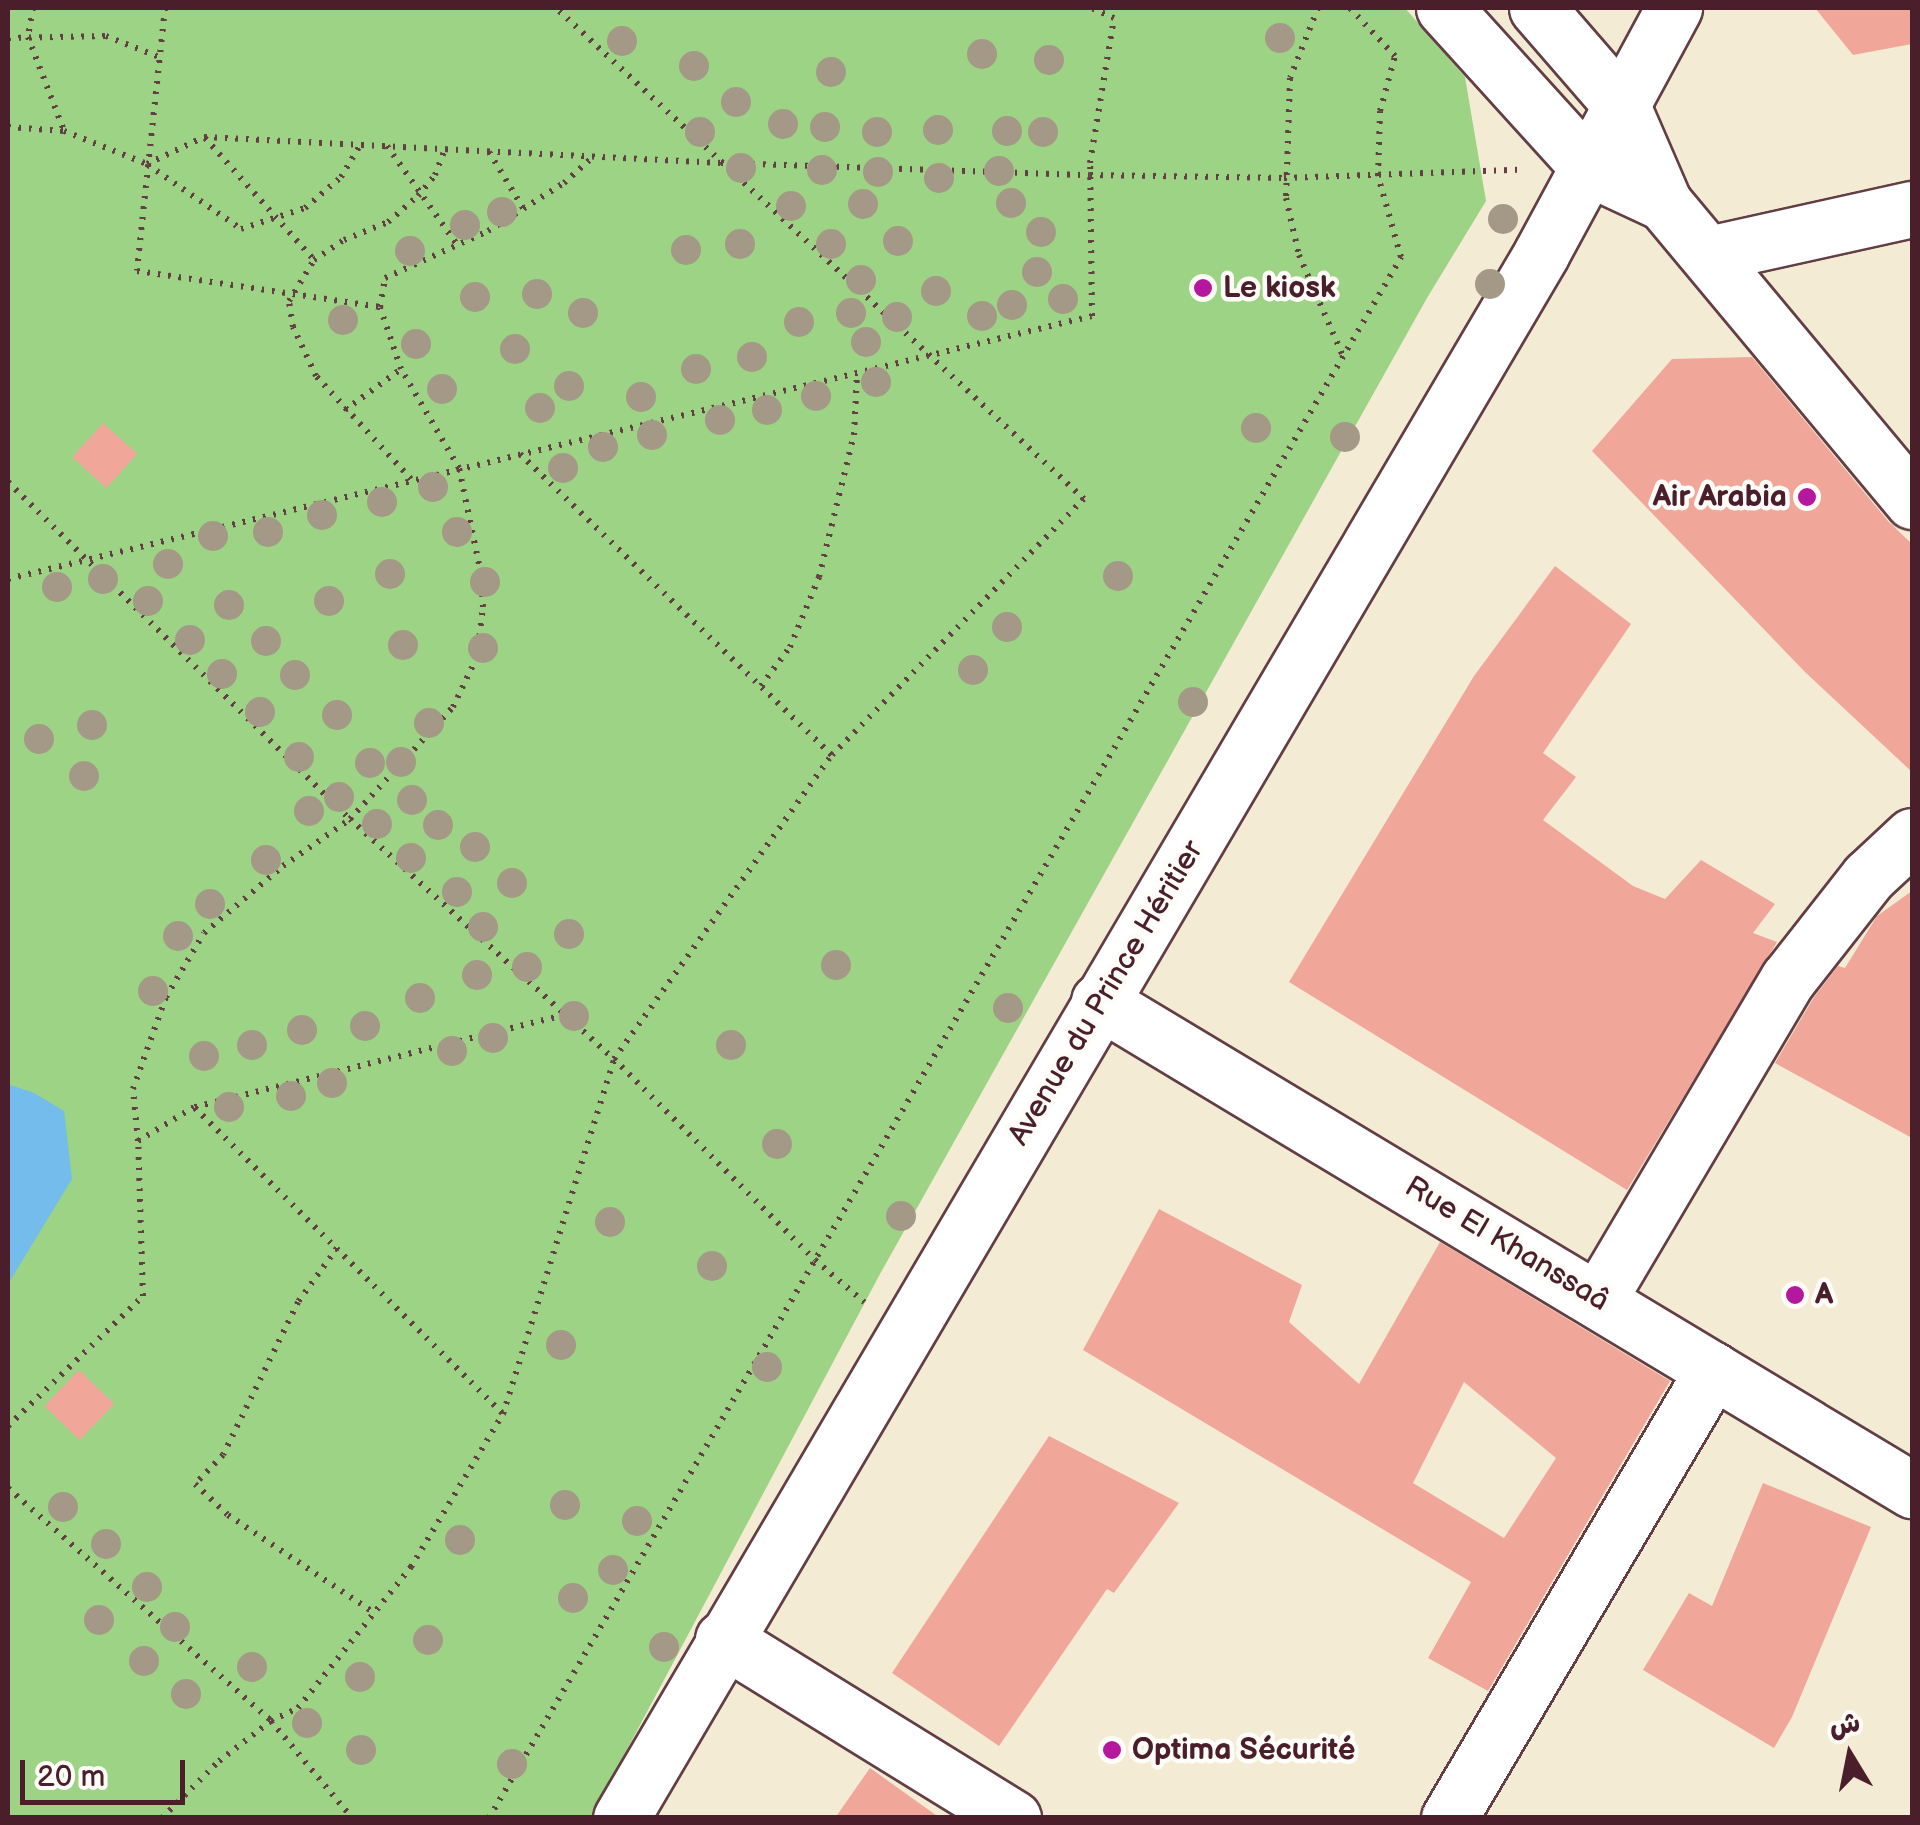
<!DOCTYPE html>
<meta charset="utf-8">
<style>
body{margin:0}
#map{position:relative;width:1920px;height:1825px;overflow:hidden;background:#f3ebd4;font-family:"Balsamiq Sans","Playpen Sans Arabic",sans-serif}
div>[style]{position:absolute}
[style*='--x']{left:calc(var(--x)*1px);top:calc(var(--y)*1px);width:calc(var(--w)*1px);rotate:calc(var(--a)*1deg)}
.green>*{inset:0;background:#9cd384}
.water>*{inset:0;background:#73bceb}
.building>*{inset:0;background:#f0a79a;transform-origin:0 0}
.path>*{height:6px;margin-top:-3px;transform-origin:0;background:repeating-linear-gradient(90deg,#633e44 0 2.5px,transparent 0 10.5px)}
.roads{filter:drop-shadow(2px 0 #633e44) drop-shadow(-2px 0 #633e44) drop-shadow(0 2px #633e44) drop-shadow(0 -2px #633e44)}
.street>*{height:55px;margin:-27.5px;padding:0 27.5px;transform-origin:27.5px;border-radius:27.5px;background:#fff}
.secondary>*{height:55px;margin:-27.5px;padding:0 27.5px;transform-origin:27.5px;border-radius:27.5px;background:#fff}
.trees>*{width:30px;height:30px;margin:-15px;border-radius:50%;background:#a49886}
.dots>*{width:28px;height:28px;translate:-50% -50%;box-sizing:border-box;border:5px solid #fdfcf7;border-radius:50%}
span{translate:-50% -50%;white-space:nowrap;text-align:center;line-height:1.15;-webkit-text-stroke:9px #fdfcf7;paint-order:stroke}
.poi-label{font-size:30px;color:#4a1f2b;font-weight:700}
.left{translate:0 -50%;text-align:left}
.right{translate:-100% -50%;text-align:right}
.street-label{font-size:30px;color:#4a1f2b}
.frame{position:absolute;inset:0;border:10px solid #4a1f2b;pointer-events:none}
.north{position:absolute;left:1800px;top:1705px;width:100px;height:100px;-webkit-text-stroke:8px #fdfcf7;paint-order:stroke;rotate:350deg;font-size:28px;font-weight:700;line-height:40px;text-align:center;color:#4a1f2b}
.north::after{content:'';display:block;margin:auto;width:35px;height:45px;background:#4a1f2b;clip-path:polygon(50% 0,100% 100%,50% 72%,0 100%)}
.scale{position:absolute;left:20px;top:1760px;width:165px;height:45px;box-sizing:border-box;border:5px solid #4a1f2b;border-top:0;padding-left:12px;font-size:30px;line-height:35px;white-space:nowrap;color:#4a1f2b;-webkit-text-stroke:8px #fdfcf7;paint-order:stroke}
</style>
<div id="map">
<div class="green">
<div style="clip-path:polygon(8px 8px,1405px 8px,1465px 77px,1486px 201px,1427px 298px,880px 1274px,591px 1817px,8px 1818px)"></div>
</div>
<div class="water">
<div style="clip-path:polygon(8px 1084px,34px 1093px,64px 1111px,72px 1179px,8px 1284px)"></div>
</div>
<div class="building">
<div style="clip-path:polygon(1815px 8px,1912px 8px,1912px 44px,1853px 55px)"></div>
<div style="clip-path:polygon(1752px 357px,1888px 521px,1912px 544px,1912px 772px,1805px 672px,1592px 451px,1672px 359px)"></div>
<div style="left:103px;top:423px;width:46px;height:46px;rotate:42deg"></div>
<div style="clip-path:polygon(1555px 566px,1631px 624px,1543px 753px,1576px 777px,1543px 820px,1633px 886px,1665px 899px,1701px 860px,1775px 904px,1753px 933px,1777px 942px,1627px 1190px,1289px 982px,1474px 676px)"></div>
<div style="clip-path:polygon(1912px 891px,1912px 1138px,1775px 1063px,1814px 997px,1838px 966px,1845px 968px,1877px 916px)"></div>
<div style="clip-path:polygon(evenodd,1159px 1209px,1302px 1285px,1289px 1322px,1359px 1384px,1440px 1242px,1670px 1381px,1488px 1691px,1428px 1658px,1471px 1582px,1083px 1350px,1159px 1209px,1464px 1382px,1556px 1458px,1504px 1538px,1413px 1483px,1464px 1382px)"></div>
<div style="left:79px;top:1370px;width:49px;height:50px;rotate:44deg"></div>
<div style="clip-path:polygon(1049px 1436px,1179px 1503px,1114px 1593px,1107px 1589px,999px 1746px,892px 1673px)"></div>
<div style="clip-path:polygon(1763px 1483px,1871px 1527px,1792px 1717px,1774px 1748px,1643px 1670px,1689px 1593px,1712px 1606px)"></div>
<div style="clip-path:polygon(870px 1768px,940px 1818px,835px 1818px)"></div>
</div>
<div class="path">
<div style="--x:33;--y:8;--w:29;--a:100"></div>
<div style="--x:28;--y:37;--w:101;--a:69"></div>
<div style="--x:165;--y:8;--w:264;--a:96.1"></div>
<div style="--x:137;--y:271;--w:246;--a:8.4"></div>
<div style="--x:1318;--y:8;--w:75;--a:111.8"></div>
<div style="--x:1290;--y:78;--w:120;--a:91.9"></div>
<div style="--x:1286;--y:198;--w:58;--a:77.2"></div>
<div style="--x:1299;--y:255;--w:110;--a:66.5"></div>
<div style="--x:8;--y:38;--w:98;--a:-1.2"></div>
<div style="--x:106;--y:36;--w:57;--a:21.6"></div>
<div style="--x:8;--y:127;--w:56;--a:4.1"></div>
<div style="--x:64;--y:131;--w:89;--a:21.7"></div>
<div style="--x:147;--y:164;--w:63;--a:-25.3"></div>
<div style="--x:204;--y:137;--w:518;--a:2.88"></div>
<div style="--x:721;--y:163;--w:369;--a:1.9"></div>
<div style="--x:1090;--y:175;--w:194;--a:0.9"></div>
<div style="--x:1284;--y:178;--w:234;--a:-2"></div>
<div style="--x:205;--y:138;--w:164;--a:48.2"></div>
<div style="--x:387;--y:146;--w:119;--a:54.6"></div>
<div style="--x:489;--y:152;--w:66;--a:58.7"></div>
<div style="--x:148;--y:165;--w:113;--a:34.5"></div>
<div style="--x:241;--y:229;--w:67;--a:-18.2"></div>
<div style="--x:305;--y:208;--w:48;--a:-40.7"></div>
<div style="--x:341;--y:177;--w:37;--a:-59"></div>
<div style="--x:345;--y:410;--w:69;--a:-36.2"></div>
<div style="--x:520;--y:454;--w:434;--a:44"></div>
<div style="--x:411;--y:479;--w:140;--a:-132.7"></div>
<div style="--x:316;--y:376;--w:54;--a:-115.1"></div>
<div style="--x:293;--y:327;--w:26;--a:-99"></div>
<div style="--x:289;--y:301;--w:48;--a:-58.6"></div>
<div style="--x:314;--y:260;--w:36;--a:-34"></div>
<div style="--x:344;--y:240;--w:48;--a:-22.2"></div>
<div style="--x:388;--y:222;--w:40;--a:-41"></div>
<div style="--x:418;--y:196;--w:27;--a:-51"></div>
<div style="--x:435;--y:175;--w:28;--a:-69"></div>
<div style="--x:8;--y:482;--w:480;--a:44.6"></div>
<div style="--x:350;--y:819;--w:357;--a:42.3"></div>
<div style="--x:614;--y:1059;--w:284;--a:45"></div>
<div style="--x:815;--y:1260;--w:65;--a:40.6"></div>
<div style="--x:8;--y:579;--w:1115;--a:-13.64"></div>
<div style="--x:1092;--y:316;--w:153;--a:-90.7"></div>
<div style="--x:1090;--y:163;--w:147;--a:-80.6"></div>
<div style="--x:1114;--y:18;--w:24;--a:-156"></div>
<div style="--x:761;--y:686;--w:49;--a:-53.4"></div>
<div style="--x:790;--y:647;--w:76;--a:-67.5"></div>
<div style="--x:819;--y:577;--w:146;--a:-76.2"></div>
<div style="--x:854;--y:435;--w:62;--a:-87.2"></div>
<div style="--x:564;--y:1015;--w:381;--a:166"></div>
<div style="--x:194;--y:1107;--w:66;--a:148.7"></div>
<div style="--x:138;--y:1141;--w:52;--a:-95.5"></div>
<div style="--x:133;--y:1089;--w:98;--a:-70.3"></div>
<div style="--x:166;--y:997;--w:74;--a:-59.3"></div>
<div style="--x:204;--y:933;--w:104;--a:-40.3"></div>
<div style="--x:283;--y:866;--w:82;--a:-35"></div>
<div style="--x:350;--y:819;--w:152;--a:-47.4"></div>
<div style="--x:453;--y:707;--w:55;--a:-64.4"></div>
<div style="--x:477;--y:657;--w:50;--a:-83.2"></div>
<div style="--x:483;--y:607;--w:33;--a:-93"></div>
<div style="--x:481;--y:574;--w:108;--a:-101.7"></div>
<div style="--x:459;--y:468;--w:115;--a:-120.4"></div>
<div style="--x:401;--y:369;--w:65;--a:-108.7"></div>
<div style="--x:380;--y:307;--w:29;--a:-80"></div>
<div style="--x:385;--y:278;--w:113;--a:-24.5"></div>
<div style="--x:488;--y:231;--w:90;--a:-32.3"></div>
<div style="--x:564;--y:183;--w:40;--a:-42"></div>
<div style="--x:195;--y:1108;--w:433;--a:44.8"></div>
<div style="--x:337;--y:1248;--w:67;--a:125.8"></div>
<div style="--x:298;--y:1302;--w:170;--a:116.1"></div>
<div style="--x:223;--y:1455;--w:40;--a:134"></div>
<div style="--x:195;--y:1484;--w:45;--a:43.2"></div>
<div style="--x:228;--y:1515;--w:178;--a:33.8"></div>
<div style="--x:8;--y:1426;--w:187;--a:-43.9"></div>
<div style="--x:143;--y:1296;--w:155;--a:-91.8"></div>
<div style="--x:8;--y:1488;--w:351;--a:41.5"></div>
<div style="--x:271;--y:1721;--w:126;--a:50.1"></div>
<div style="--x:162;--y:1818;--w:81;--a:-45"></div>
<div style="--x:219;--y:1761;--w:66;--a:-37.6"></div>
<div style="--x:271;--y:1721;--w:30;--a:-26"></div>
<div style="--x:298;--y:1708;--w:181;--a:-51.3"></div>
<div style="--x:411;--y:1567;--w:179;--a:-59"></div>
<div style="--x:503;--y:1414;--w:372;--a:-72.6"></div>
<div style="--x:614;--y:1059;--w:374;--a:-54.4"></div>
<div style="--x:832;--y:755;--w:359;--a:-45.5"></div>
<div style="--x:1084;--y:499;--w:721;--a:-137.08"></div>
<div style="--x:489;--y:1818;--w:1808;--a:-59.7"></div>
<div style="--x:1401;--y:257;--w:84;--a:-105.9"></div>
<div style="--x:1378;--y:176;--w:65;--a:-88.2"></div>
<div style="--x:1380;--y:111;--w:57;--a:-74.7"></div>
<div style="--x:1395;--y:56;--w:66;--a:-133.2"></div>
</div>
<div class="roads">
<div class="street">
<div style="--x:1709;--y:254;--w:208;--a:-12.5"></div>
<div style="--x:1099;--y:1001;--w:949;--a:31.03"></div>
<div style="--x:1599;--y:1298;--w:371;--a:-59.4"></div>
<div style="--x:1788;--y:979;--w:130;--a:-51.9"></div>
<div style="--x:1868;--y:877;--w:60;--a:-43"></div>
<div style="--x:723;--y:1639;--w:341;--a:31.7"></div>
<div style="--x:621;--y:1818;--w:1815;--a:-59.53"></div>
<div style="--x:1541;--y:254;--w:280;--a:-61.6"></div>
<div style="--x:1449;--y:1818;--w:520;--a:-59.49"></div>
</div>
<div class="secondary">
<div style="--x:1444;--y:8;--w:216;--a:47.8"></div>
<div style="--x:1589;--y:168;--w:83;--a:25"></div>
<div style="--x:1537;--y:8;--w:130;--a:49.1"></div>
<div style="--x:1622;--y:106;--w:106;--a:66.6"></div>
<div style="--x:1664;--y:203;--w:388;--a:50.2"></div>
</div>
</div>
<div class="trees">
<div style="left:1280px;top:38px"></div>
<div style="left:622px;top:41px"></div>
<div style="left:982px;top:54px"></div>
<div style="left:1049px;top:60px"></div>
<div style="left:694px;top:66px"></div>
<div style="left:831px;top:72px"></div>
<div style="left:736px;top:102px"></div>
<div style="left:783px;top:124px"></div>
<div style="left:825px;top:127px"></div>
<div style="left:938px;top:130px"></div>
<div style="left:1007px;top:131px"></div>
<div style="left:700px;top:132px"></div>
<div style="left:877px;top:132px"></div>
<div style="left:1043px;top:132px"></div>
<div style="left:741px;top:168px"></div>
<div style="left:822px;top:170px"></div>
<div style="left:999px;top:171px"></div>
<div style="left:878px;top:172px"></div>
<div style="left:939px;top:178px"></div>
<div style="left:1011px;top:203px"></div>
<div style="left:863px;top:204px"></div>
<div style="left:791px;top:206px"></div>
<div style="left:502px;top:212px"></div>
<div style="left:1503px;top:219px"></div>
<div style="left:465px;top:225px"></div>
<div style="left:1041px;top:232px"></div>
<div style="left:898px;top:241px"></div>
<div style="left:740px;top:244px"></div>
<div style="left:831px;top:244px"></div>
<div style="left:686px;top:250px"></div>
<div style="left:410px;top:251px"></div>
<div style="left:1037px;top:272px"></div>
<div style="left:861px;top:280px"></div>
<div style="left:1490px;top:284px"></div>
<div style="left:936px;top:291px"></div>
<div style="left:537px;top:294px"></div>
<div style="left:475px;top:297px"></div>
<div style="left:1063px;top:299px"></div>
<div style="left:1012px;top:305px"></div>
<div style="left:583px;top:313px"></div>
<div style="left:851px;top:313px"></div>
<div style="left:982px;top:316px"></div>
<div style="left:897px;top:317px"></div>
<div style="left:343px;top:320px"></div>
<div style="left:799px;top:322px"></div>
<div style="left:866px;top:342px"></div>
<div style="left:416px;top:344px"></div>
<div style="left:515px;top:349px"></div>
<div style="left:752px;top:357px"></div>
<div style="left:696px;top:369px"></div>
<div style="left:876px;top:382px"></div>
<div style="left:569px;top:386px"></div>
<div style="left:442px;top:389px"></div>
<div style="left:816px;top:396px"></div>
<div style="left:641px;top:397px"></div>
<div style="left:540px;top:408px"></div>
<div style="left:767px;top:410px"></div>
<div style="left:720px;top:420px"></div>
<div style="left:1256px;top:428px"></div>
<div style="left:652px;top:435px"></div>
<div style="left:1345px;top:437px"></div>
<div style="left:603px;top:447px"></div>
<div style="left:563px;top:468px"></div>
<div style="left:433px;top:487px"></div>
<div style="left:382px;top:502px"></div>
<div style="left:322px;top:515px"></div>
<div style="left:268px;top:532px"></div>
<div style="left:457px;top:532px"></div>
<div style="left:213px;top:536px"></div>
<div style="left:168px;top:564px"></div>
<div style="left:390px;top:574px"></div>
<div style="left:1118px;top:576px"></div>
<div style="left:103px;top:579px"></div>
<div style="left:485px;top:582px"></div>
<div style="left:57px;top:587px"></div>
<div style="left:148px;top:601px"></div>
<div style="left:329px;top:601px"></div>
<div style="left:229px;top:605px"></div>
<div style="left:1007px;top:627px"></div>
<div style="left:190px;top:640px"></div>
<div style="left:266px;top:641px"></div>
<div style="left:403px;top:645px"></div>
<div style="left:483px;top:648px"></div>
<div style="left:973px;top:670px"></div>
<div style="left:222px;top:674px"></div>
<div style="left:295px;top:675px"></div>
<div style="left:1193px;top:702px"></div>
<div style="left:260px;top:712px"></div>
<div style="left:337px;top:715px"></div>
<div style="left:429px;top:723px"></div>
<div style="left:92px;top:725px"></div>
<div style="left:39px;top:739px"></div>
<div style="left:299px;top:757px"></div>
<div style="left:401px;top:762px"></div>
<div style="left:370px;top:763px"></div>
<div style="left:84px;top:776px"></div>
<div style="left:339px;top:797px"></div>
<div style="left:412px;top:800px"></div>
<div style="left:309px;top:811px"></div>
<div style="left:377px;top:824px"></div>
<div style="left:438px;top:825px"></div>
<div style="left:475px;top:847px"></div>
<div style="left:411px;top:858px"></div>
<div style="left:266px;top:860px"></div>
<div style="left:512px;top:883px"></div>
<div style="left:457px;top:892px"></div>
<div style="left:210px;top:904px"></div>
<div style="left:483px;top:927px"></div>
<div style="left:569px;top:934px"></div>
<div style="left:178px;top:936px"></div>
<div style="left:836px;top:965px"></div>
<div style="left:527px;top:967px"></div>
<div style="left:477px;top:975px"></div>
<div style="left:153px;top:991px"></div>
<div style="left:420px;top:998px"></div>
<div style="left:1008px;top:1008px"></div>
<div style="left:574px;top:1016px"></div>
<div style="left:365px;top:1026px"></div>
<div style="left:302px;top:1030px"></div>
<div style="left:493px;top:1038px"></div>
<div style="left:252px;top:1045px"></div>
<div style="left:731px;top:1045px"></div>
<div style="left:452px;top:1051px"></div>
<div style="left:204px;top:1056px"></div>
<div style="left:332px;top:1083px"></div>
<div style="left:291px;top:1096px"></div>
<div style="left:229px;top:1107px"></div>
<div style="left:777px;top:1144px"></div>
<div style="left:901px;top:1216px"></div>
<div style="left:610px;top:1222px"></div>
<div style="left:712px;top:1266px"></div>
<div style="left:561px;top:1345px"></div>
<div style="left:767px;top:1367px"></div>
<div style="left:565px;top:1505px"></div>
<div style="left:63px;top:1507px"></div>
<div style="left:637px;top:1521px"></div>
<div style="left:460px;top:1540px"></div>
<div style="left:106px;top:1544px"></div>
<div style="left:613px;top:1570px"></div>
<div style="left:147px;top:1587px"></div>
<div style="left:573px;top:1598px"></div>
<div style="left:99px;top:1620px"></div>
<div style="left:175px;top:1627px"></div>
<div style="left:428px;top:1640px"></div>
<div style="left:664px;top:1647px"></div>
<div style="left:144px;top:1661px"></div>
<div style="left:252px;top:1667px"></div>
<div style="left:360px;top:1677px"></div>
<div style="left:186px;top:1694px"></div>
<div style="left:307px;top:1723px"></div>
<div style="left:361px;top:1750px"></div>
<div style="left:512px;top:1764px"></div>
</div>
<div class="dots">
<div style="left:1203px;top:288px;background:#b5179e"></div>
<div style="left:1807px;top:497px;background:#b5179e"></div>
<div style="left:1795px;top:1295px;background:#b5179e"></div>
<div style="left:1112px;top:1750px;background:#b5179e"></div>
</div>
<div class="poi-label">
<span class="left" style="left:1223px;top:288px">Le kiosk</span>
<span class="right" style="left:1787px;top:497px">Air Arabia</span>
<span class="left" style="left:1815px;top:1295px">A</span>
<span class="left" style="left:1132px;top:1750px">Optima Sécurité</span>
</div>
<div class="street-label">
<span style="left:1106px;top:993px;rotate:-59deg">Avenue du Prince Héritier</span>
<span style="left:1507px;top:1244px;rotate:31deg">Rue El Khanssaâ</span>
</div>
<div class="frame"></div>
<div class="north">ش</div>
<div class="scale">20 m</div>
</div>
